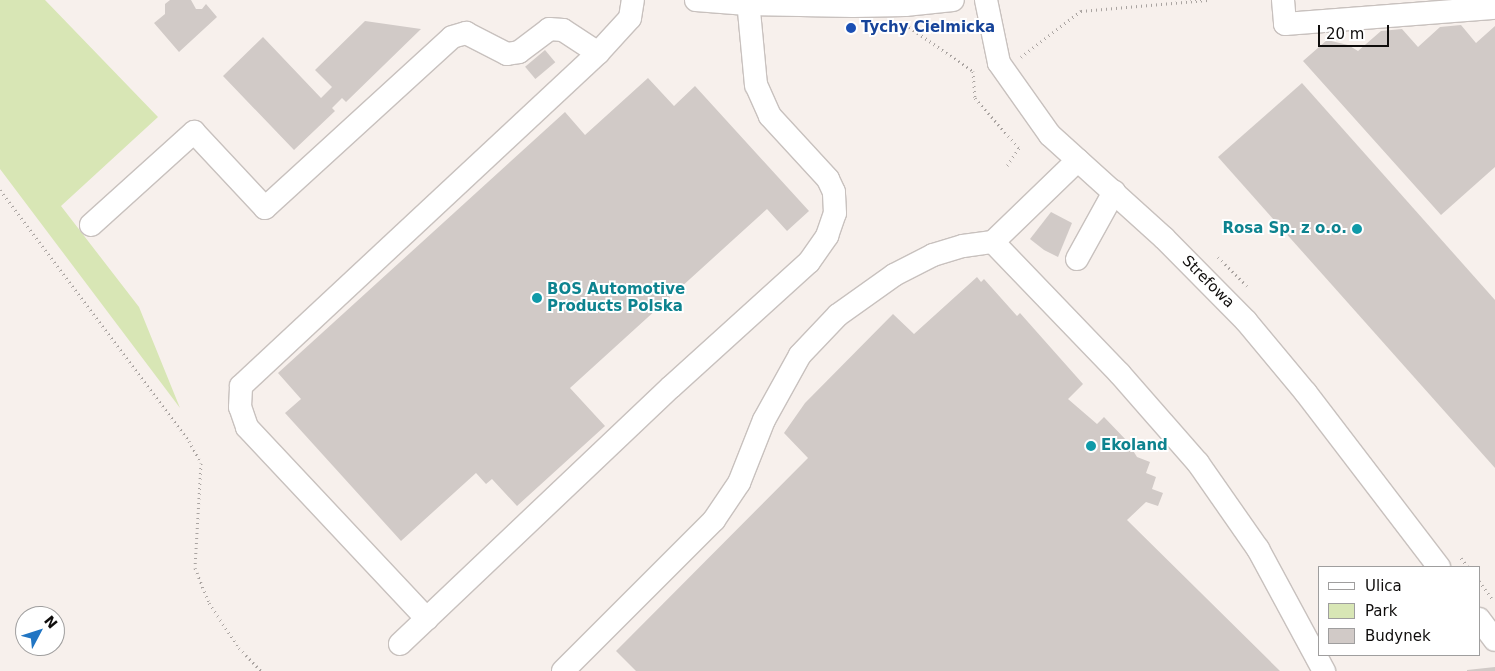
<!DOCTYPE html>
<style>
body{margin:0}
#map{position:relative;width:1495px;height:671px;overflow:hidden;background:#f7f0ec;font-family:"DejaVu Sans",sans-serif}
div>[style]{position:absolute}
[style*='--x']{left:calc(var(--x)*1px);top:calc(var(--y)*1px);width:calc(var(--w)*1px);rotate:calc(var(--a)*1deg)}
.green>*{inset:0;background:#d8e6b5}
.building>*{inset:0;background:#d1cac7;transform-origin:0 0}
.path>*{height:3px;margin-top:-1.5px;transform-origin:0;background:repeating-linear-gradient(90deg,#aaa4a1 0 1px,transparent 0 5px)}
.roads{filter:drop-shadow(1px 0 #c8c1be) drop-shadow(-1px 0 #c8c1be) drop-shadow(0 1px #c8c1be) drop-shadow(0 -1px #c8c1be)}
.minor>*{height:22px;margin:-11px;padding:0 11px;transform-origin:11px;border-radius:11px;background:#fff}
.dots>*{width:14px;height:14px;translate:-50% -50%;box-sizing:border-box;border:2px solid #fff;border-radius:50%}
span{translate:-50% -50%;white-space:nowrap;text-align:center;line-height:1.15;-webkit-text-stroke:4px #fff;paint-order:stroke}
.transit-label{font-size:15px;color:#164399;font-weight:700}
.left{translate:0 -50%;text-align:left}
.culture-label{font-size:15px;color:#0d838f;font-weight:700}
.right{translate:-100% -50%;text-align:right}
.street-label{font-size:15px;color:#0f0d0c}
.legend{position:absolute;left:1318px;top:566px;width:162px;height:90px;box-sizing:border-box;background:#fff;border:1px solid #9f9e9e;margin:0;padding:6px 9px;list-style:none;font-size:15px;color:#0f0d0c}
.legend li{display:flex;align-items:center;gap:10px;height:25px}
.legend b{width:25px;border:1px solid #9f9e9e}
.north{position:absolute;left:15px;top:606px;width:50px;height:50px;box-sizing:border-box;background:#fff;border:1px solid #9f9e9e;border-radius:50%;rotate:50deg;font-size:14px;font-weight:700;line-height:20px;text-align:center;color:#0f0d0c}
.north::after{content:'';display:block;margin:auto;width:18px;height:22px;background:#2175c3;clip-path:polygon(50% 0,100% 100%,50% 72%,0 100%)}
.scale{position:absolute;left:1318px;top:25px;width:71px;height:22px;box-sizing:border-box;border:2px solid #0f0d0c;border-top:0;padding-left:6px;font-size:15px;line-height:18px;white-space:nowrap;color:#0f0d0c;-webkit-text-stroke:4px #fff;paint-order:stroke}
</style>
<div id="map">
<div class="green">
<div style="clip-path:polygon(0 0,45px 0,158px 117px,61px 206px,139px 307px,180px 408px,0 169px)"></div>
</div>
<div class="building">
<div style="clip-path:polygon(170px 0,191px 0,196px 9px,202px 9px,206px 4px,217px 17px,179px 52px,154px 23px,165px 14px,165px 4px)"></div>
<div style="clip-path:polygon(365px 21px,421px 29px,346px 102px,342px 98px,332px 108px,335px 111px,294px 150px,223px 76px,263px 37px,321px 98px,332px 87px,315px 70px)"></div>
<div style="clip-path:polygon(1461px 25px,1476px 43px,1495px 26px,1495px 167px,1441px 215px,1303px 61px,1327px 40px,1348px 45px,1358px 51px,1381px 31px,1402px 29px,1418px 47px,1440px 27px)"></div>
<div style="left:545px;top:50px;width:16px;height:26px;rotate:50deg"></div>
<div style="clip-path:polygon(648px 78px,674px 106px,695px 86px,809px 211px,787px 231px,767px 209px,570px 388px,605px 426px,517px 506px,492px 479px,486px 484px,476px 473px,401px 541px,285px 413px,301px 399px,278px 373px,565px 112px,585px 135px)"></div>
<div style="clip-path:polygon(1302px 83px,1495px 300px,1495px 468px,1218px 157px)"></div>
<div style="clip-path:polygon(1051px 212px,1072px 223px,1058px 257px,1044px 250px,1030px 239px)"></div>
<div style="clip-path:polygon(977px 277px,981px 282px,984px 279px,1017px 316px,1020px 313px,1083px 384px,1068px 399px,1097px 424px,1104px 417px,1127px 441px,1137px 457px,1150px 462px,1146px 473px,1156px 477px,1152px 489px,1163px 493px,1158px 506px,1146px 502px,1127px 520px,1280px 671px,636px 671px,616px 651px,808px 458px,784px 433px,805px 403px,893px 314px,914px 334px)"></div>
<div style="clip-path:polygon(1495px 667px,1495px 671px,1467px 671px,1467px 670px)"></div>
</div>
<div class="path">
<div style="--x:909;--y:27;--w:78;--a:34.5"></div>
<div style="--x:1021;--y:57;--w:76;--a:-37.5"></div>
<div style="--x:1081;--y:11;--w:127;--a:-5"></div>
<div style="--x:973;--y:71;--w:27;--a:86"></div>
<div style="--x:975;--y:98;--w:67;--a:48.7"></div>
<div style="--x:1019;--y:148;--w:22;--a:124"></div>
<div style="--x:0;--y:190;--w:314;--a:53"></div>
<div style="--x:189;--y:441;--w:25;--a:61"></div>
<div style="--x:201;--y:463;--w:105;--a:93.3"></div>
<div style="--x:195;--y:568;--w:38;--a:68"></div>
<div style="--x:209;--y:603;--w:54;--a:56.3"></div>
<div style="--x:239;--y:648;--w:32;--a:46"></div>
<div style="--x:1218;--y:257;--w:41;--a:45"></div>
<div style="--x:1461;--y:558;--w:11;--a:52"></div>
<div style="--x:1479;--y:581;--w:24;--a:54"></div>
</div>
<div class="roads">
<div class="minor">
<div style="--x:696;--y:0;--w:51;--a:4.5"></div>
<div style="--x:747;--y:4;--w:106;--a:1.1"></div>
<div style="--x:853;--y:6;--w:52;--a:-1.1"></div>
<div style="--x:905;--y:5;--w:48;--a:-5.9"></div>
<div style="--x:986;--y:0;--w:64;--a:78.3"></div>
<div style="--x:999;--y:63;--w:88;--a:54.7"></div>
<div style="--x:1050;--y:135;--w:154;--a:42.1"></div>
<div style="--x:1164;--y:238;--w:117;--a:45.3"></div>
<div style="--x:1246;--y:321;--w:94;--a:50.2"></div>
<div style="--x:1306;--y:393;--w:219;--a:52.6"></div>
<div style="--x:1283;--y:0;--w:24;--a:85"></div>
<div style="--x:1285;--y:24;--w:211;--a:-4.4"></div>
<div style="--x:91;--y:225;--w:139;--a:-42.1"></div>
<div style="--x:194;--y:132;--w:104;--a:46.9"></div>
<div style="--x:265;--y:208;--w:253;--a:-42.4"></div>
<div style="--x:452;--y:37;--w:15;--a:-16"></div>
<div style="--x:466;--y:33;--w:46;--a:27.1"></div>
<div style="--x:507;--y:54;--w:12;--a:-9"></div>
<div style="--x:519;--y:52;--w:38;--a:-37"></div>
<div style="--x:549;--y:29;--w:14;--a:4"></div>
<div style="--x:563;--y:30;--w:42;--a:33.3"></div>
<div style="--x:993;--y:242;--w:118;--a:-44"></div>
<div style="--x:1077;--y:259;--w:77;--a:-61.1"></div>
<div style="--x:427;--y:619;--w:263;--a:-133.2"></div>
<div style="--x:247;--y:427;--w:21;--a:-109"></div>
<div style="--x:240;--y:407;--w:21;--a:-87"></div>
<div style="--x:241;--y:386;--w:488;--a:-43"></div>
<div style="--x:598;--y:53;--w:47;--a:-47.6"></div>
<div style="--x:630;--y:18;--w:18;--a:-81"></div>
<div style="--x:1479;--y:619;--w:26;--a:53"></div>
<div style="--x:400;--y:644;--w:373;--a:-43.5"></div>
<div style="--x:671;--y:387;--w:186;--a:-42.2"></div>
<div style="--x:809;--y:262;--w:32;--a:-55"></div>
<div style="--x:827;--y:236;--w:24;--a:-71"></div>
<div style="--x:835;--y:213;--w:21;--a:-93"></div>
<div style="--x:834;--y:192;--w:14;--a:-115"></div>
<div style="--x:828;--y:179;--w:86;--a:-132.6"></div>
<div style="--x:770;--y:116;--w:34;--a:-114"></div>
<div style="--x:756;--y:85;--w:85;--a:-95.4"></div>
<div style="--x:563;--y:671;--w:214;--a:-45"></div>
<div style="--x:714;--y:520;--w:45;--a:-56"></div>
<div style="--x:739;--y:483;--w:68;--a:-68.4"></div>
<div style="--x:764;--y:420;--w:74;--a:-61"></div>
<div style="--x:800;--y:355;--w:55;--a:-46.5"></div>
<div style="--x:838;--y:315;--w:69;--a:-35.5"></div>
<div style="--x:894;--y:275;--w:44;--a:-27.1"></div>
<div style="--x:933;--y:255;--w:31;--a:-17"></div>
<div style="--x:963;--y:246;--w:30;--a:-8"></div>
<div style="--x:993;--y:242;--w:183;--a:46.1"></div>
<div style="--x:1120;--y:374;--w:118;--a:48.8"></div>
<div style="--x:1198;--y:463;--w:105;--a:55.1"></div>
<div style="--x:1258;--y:549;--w:139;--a:61.6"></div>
</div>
</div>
<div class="dots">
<div style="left:851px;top:28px;background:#1a4fb4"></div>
<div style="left:1357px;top:229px;background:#0f9aa8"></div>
<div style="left:537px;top:298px;background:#0f9aa8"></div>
<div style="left:1091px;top:446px;background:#0f9aa8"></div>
</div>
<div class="transit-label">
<span class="left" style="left:861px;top:28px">Tychy Cielmicka</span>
</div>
<div class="culture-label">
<span class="right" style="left:1347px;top:229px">Rosa Sp. z o.o.</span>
<span class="left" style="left:547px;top:298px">BOS Automotive<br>Products Polska</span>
<span class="left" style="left:1101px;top:446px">Ekoland</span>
</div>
<div class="street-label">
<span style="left:1208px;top:282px;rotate:45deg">Strefowa</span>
</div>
<ul class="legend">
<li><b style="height:6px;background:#fff"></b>Ulica</li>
<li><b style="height:14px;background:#d8e6b5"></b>Park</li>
<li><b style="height:14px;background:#d1cac7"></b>Budynek</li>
</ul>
<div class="north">N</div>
<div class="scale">20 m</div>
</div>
